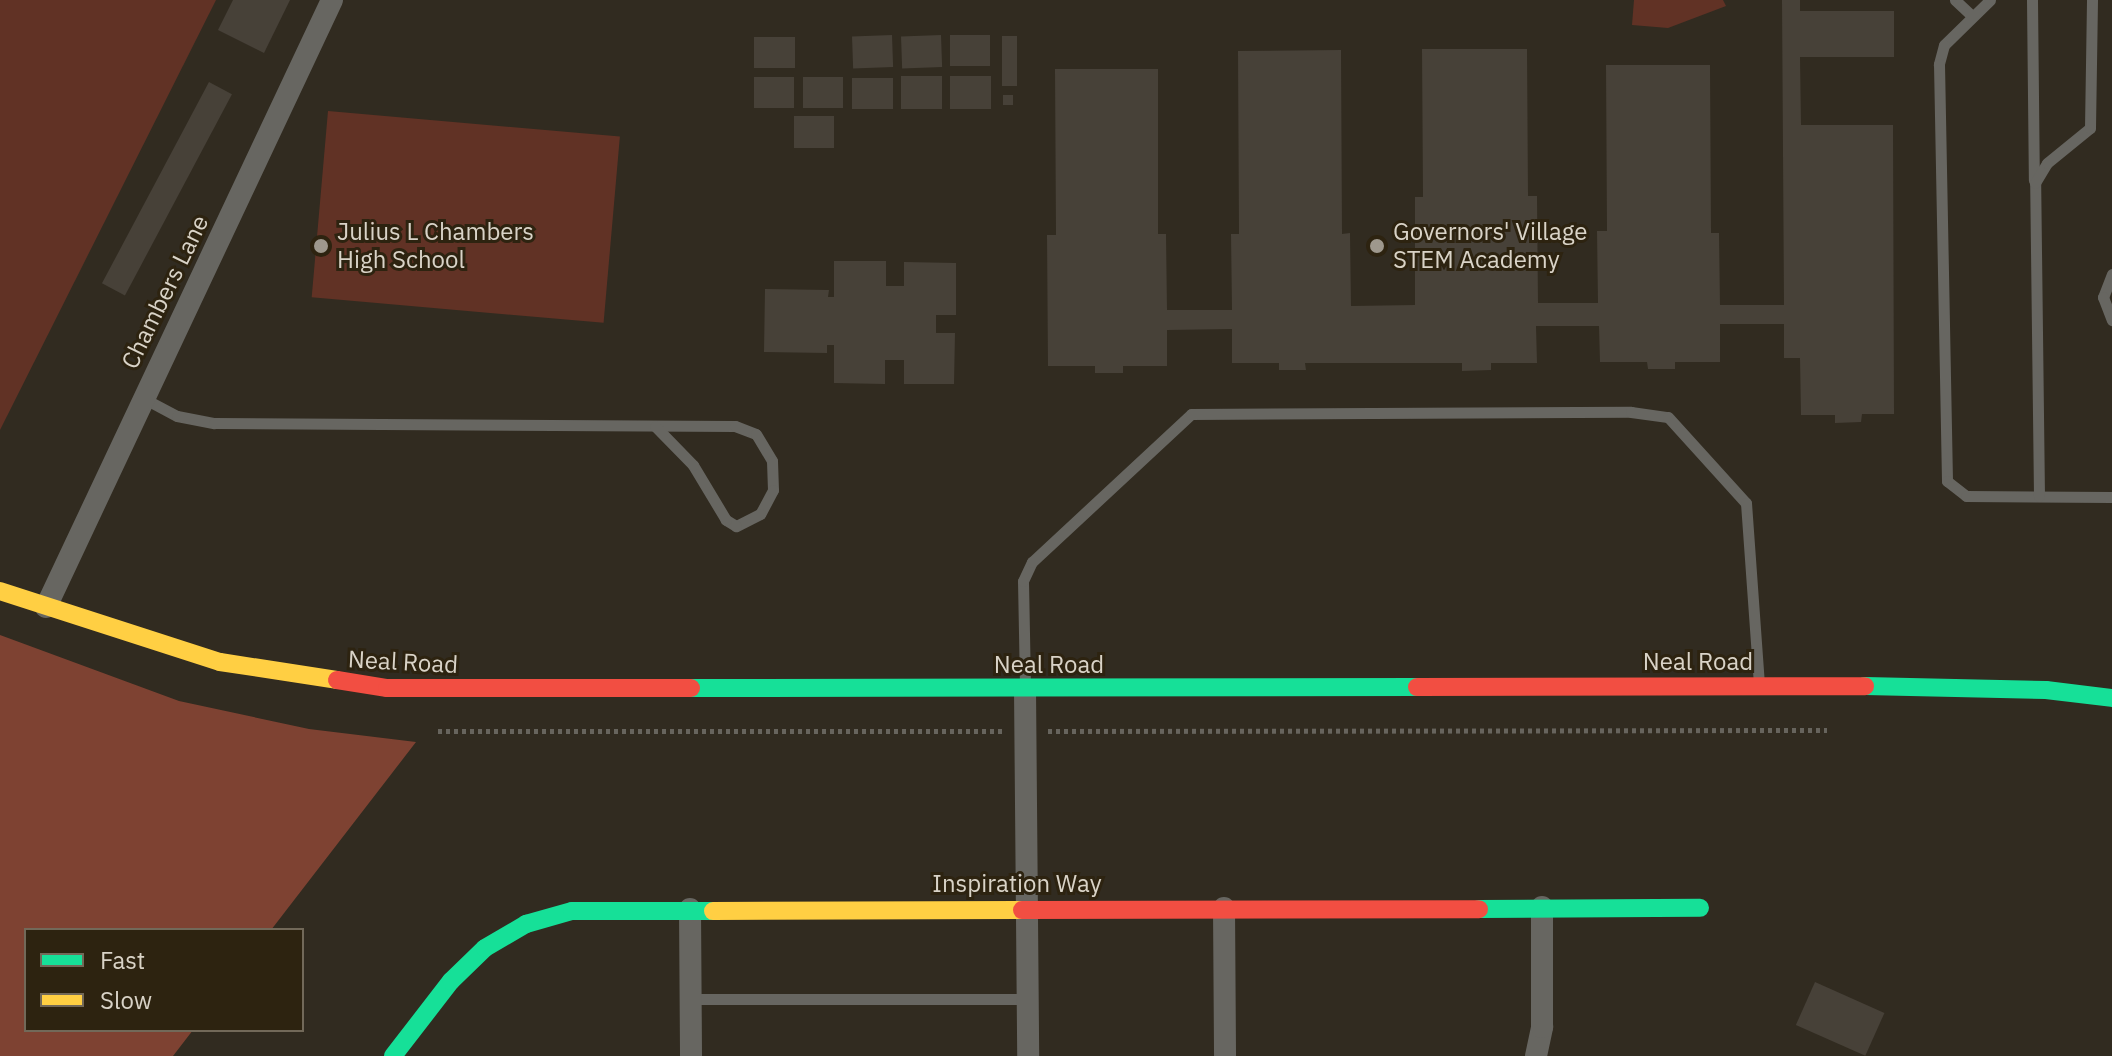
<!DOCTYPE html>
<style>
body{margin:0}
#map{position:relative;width:2112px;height:1056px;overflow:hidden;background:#312b20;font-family:"IBM Plex Sans",sans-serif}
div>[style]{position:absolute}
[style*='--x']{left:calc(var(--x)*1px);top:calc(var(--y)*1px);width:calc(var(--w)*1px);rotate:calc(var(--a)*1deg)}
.green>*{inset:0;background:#613225;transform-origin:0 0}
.forest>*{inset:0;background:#7e4232}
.building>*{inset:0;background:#474138;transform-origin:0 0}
.path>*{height:5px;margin-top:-2.5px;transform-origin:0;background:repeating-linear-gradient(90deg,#67645d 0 4px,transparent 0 8px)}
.lane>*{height:11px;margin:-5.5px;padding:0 5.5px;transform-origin:5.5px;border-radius:5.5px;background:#676661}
.street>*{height:22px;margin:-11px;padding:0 11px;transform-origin:11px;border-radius:11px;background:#676661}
.fast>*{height:18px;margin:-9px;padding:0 9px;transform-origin:9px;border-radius:9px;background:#16e098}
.slow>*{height:18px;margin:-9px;padding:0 9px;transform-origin:9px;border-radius:9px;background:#ffcf43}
.jam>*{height:18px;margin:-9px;padding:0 9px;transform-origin:9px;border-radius:9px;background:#f24e42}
.dots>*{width:22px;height:22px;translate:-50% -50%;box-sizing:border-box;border:4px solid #2d2310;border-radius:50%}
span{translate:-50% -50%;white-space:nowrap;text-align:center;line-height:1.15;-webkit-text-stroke:6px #2d2310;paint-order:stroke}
.poi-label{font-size:24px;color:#d9d3c7}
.left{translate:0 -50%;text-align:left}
.street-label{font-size:24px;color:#d9d3c7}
.legend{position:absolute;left:24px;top:928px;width:280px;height:104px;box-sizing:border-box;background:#2d2310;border:2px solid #726959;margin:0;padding:10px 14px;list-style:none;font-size:24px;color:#d9d3c7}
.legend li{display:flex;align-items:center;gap:16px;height:40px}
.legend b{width:40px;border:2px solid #726959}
</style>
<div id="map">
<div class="green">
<div style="clip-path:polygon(0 0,216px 0,0 430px)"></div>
<div style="clip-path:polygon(1634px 0,1723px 0,1726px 6px,1668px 28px,1632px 25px)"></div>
<div style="left:328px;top:111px;width:293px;height:187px;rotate:5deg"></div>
</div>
<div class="forest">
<div style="clip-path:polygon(0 635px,179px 701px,309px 729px,416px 742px,271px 930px,26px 930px,26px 1030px,193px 1030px,173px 1056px,0 1056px)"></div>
</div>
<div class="building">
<div style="clip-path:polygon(233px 0,290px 0,264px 53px,218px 30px)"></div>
<div style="clip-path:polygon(1782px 0,1800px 0,1800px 11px,1894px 11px,1894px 57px,1800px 57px,1801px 125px,1893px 125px,1894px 414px,1862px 414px,1861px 422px,1835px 423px,1835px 415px,1801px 415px,1800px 358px,1784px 358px,1784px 324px,1720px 324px,1720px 362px,1675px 362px,1675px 369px,1648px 369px,1647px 362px,1600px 362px,1599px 326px,1536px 326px,1537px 363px,1491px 363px,1491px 370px,1462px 371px,1462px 363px,1305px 363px,1306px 370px,1279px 370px,1279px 363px,1232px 363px,1232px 329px,1167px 330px,1167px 366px,1123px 366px,1123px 373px,1095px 373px,1095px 366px,1048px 366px,1047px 235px,1056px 235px,1055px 69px,1158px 69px,1158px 234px,1166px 234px,1167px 310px,1232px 310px,1231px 234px,1239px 234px,1238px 51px,1341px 50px,1342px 234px,1350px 233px,1351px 306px,1415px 305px,1415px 197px,1423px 197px,1422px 49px,1527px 49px,1528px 196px,1537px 196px,1538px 303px,1598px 303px,1597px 231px,1607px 231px,1606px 65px,1710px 65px,1711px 233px,1719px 233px,1720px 305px,1784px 305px)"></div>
<div style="left:892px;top:35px;width:32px;height:40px;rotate:88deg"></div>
<div style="left:941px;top:35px;width:32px;height:40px;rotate:88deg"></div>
<div style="left:950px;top:35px;width:40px;height:31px"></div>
<div style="left:1002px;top:36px;width:15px;height:50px"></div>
<div style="left:754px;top:37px;width:41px;height:31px"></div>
<div style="left:942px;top:76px;width:33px;height:41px;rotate:90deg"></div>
<div style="left:950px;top:76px;width:41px;height:33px"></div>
<div style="left:754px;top:77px;width:40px;height:31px"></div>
<div style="left:803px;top:77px;width:40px;height:31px"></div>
<div style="left:852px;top:78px;width:41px;height:31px"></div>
<div style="left:209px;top:82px;width:26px;height:228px;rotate:28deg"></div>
<div style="left:1003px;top:95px;width:10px;height:10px"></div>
<div style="left:834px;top:116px;width:32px;height:40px;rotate:90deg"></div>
<div style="clip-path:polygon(834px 261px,886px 261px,886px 286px,904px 286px,904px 262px,956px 263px,956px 315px,936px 315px,936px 333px,955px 333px,954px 384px,904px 384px,904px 360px,885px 360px,885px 384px,834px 383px,834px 345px,827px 345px,827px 353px,764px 352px,765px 289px,829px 290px,828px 297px,834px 297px)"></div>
<div style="left:1815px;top:982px;width:76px;height:47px;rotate:24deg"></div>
</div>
<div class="path">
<div style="--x:438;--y:731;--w:564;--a:0"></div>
<div style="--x:1048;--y:731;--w:779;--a:-0.07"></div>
</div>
<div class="lane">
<div style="--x:1955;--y:0;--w:23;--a:43"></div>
<div style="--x:1990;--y:0;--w:64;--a:135.6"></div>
<div style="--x:1944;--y:45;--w:20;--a:105"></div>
<div style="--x:1939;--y:64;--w:417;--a:88.9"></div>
<div style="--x:1947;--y:481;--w:24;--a:38"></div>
<div style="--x:1966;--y:496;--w:146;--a:0.4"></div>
<div style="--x:2032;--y:0;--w:180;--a:89.4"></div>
<div style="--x:2112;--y:274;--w:25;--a:111"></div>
<div style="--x:2103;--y:297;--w:25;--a:69"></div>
<div style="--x:143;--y:398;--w:38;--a:28"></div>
<div style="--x:177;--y:416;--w:38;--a:11"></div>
<div style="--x:214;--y:423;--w:521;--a:0.33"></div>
<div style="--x:735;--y:426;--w:22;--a:21"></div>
<div style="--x:756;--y:434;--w:31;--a:59"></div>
<div style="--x:772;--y:461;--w:29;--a:88"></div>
<div style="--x:773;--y:490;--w:27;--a:118"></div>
<div style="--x:760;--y:514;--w:27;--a:153"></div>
<div style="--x:736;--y:526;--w:12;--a:-149"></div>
<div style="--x:726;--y:520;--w:64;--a:-121"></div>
<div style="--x:693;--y:465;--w:54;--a:-134.3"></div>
<div style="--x:2039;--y:496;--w:313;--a:-90.7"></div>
<div style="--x:2035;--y:183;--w:23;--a:-59"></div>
<div style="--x:2047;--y:163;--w:55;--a:-39.1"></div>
<div style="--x:2090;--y:128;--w:128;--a:-89.1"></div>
<div style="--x:1025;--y:685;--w:104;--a:-91.1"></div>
<div style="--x:1023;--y:581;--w:21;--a:-65"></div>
<div style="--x:1032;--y:562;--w:217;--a:-42.9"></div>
<div style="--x:1191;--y:414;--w:440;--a:-0.3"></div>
<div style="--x:1631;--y:412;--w:37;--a:8"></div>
<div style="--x:1668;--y:417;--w:116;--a:47.8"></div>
<div style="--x:1746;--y:503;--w:181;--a:85.9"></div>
<div style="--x:691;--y:999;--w:337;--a:0"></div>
</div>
<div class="street">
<div style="--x:46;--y:607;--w:671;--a:-64.77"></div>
<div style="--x:1025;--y:689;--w:367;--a:89.5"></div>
<div style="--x:1224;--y:908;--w:148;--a:89.6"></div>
<div style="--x:690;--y:909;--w:147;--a:89.6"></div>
<div style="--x:1536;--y:1056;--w:30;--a:-78"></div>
<div style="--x:1542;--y:1027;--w:120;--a:-90"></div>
</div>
<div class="fast">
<div style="--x:1865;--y:686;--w:181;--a:1.3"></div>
<div style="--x:2046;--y:690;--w:66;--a:6.9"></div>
<div style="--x:691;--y:688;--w:726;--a:-0.08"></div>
<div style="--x:1479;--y:909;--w:221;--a:-0.3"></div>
<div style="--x:393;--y:1056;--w:95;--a:-52.3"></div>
<div style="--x:451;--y:981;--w:47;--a:-44.1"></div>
<div style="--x:485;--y:948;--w:48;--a:-30.3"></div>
<div style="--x:526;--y:924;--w:48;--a:-15.8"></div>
<div style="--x:572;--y:911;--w:141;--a:0"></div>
</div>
<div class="slow">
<div style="--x:0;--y:591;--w:231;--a:17.9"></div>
<div style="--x:220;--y:662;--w:118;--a:8.7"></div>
<div style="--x:713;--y:911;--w:309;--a:-0.2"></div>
</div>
<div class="jam">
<div style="--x:337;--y:680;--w:51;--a:9.1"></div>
<div style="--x:387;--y:688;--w:304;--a:0"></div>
<div style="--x:1417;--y:687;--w:448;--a:-0.1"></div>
<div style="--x:1022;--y:910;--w:457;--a:-0.1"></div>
</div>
<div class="dots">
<div style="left:321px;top:246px;background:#9e988d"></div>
<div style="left:1377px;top:246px;background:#9e988d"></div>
</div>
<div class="poi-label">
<span class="left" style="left:337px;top:246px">Julius L Chambers<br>High School</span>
<span class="left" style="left:1393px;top:246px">Governors' Village<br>STEM Academy</span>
</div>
<div class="street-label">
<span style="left:165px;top:292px;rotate:-64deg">Chambers Lane</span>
<span style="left:403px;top:662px;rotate:3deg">Neal Road</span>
<span style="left:1698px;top:662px">Neal Road</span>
<span style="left:1049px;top:665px">Neal Road</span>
<span style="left:1017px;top:884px">Inspiration Way</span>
</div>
<ul class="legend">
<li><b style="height:10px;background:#16e098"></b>Fast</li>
<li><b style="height:10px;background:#ffcf43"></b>Slow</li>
</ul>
</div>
